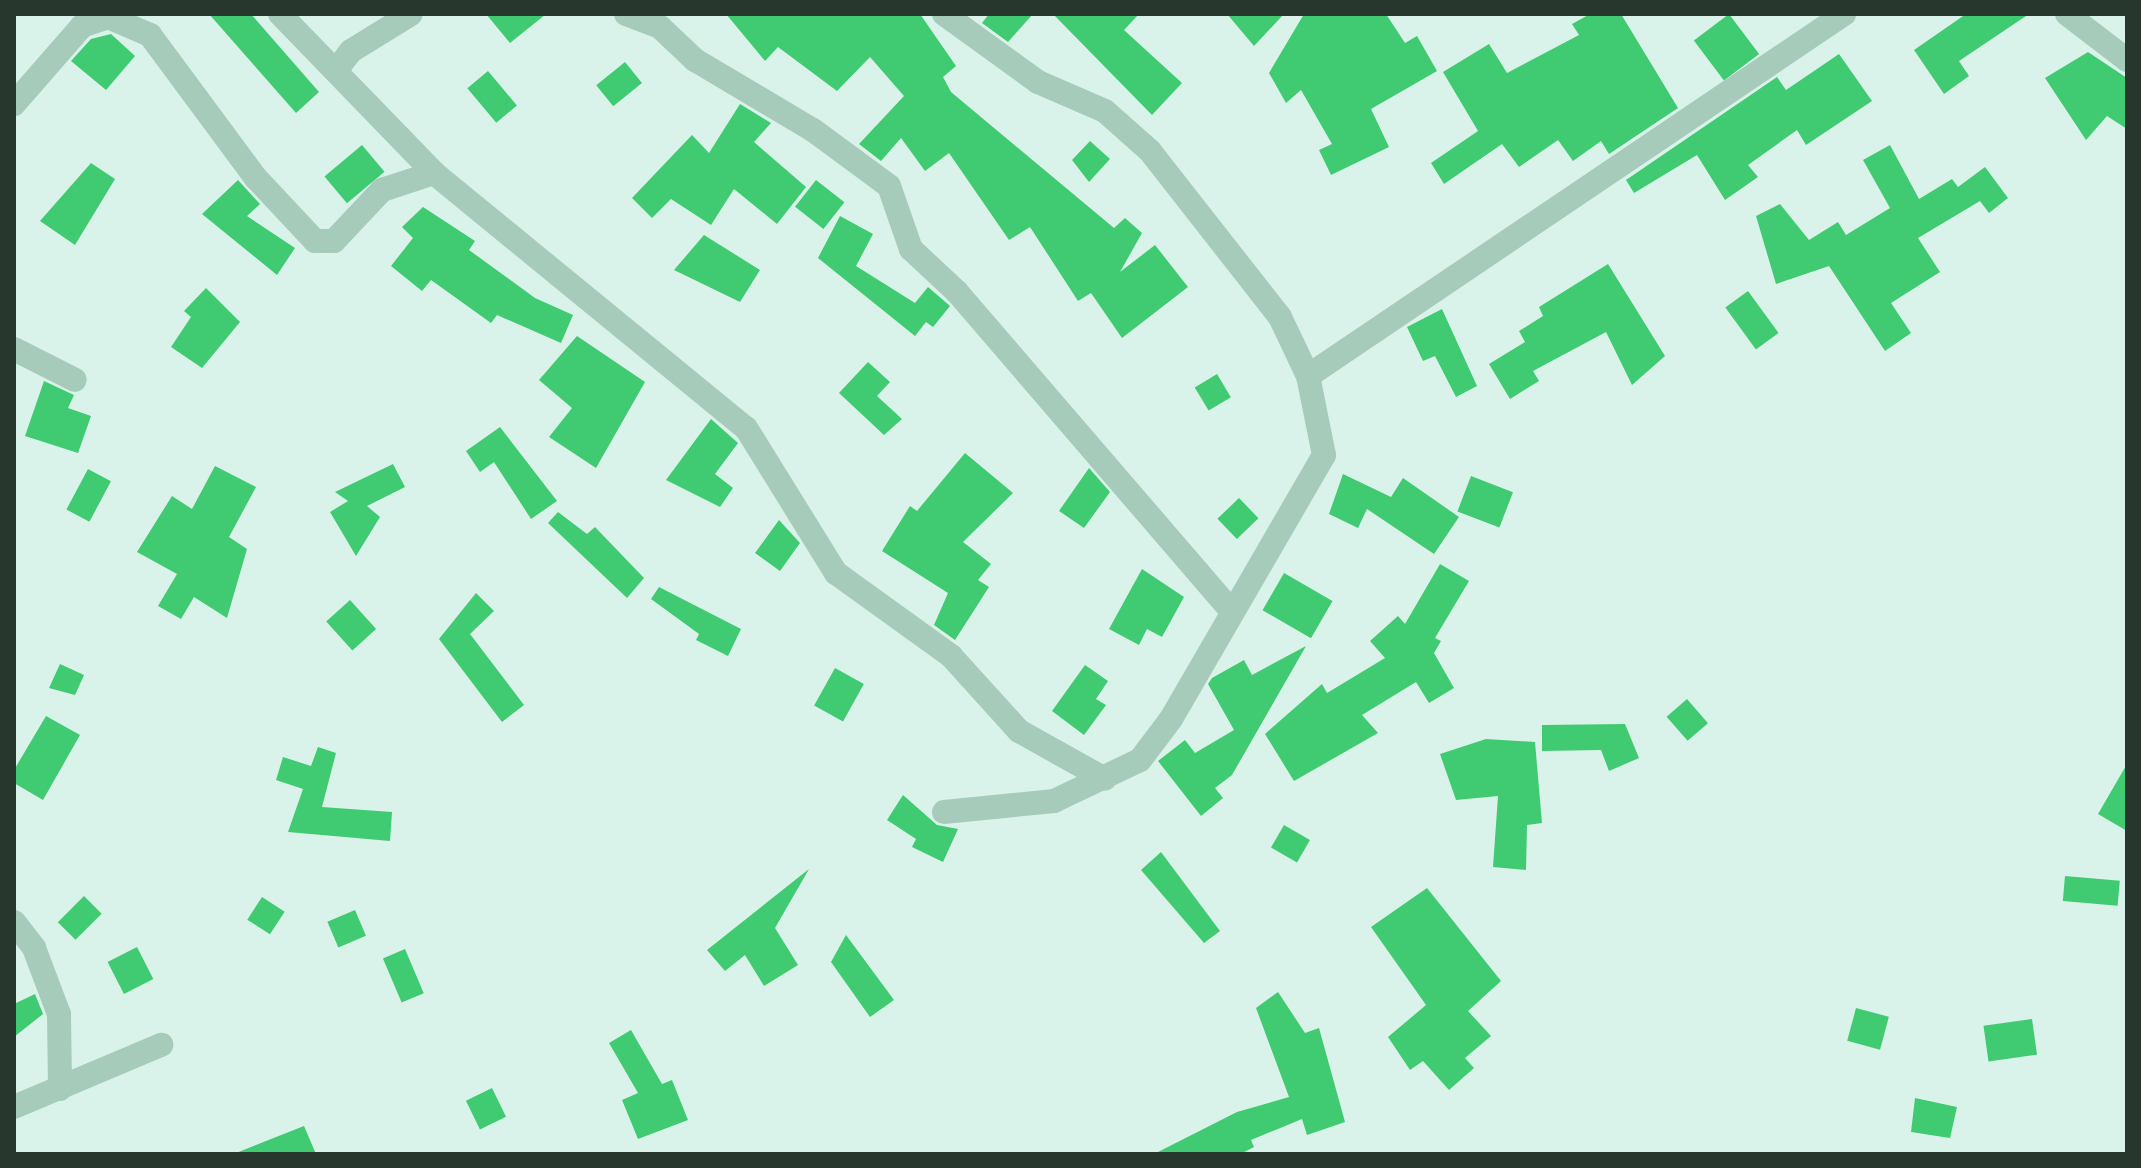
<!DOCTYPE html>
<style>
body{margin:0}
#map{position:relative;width:2141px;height:1168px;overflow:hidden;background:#daf3ea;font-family:"Work Sans",sans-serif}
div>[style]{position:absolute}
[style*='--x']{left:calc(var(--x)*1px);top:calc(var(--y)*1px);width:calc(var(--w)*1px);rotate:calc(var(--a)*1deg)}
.building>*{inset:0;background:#40ca71;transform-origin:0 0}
.street>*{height:24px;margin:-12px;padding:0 12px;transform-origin:12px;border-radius:12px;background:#a6cbbb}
span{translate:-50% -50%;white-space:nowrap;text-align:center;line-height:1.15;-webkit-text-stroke:7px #e7faf3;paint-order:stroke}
.frame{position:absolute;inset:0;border:16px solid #27372e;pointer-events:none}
</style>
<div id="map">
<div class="building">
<div style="clip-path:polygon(209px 14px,251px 14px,319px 92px,296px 113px)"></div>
<div style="clip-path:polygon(486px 14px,546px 14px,510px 43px)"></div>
<div style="clip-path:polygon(726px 14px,920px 14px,956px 66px,943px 77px,951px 92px,1114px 228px,1125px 218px,1142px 233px,1120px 272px,1155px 245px,1188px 287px,1122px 338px,1091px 293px,1078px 301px,1030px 227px,1009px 240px,949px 153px,925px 171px,901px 138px,881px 161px,859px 144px,904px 96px,870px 57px,837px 91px,778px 47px,765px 61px)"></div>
<div style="clip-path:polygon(989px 14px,1033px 14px,1008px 42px,982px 23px)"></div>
<div style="clip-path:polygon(1053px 14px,1139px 14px,1124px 30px,1182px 83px,1152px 115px)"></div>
<div style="clip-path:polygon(1227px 14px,1284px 14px,1254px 46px)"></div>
<div style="clip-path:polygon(1304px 14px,1386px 14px,1405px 43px,1417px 36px,1437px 71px,1371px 109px,1389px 147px,1331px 175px,1319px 150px,1332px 144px,1301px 90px,1286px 103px,1269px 73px)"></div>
<div style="clip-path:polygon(1590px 14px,1621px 14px,1678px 108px,1609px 154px,1601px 141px,1573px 161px,1558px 140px,1519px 167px,1502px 144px,1444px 184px,1431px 163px,1478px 131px,1443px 72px,1489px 44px,1507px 73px,1579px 35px,1572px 24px)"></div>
<div style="left:1729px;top:14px;width:50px;height:44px;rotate:53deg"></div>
<div style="clip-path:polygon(1966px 14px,2029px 14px,1959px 61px,1969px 76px,1944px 94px,1914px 50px)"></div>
<div style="clip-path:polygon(111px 34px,135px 56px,106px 90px,71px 61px,91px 39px)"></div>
<div style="clip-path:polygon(2088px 52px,2127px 78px,2127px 129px,2107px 116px,2086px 140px,2045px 78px)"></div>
<div style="clip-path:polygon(1839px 54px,1872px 101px,1806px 145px,1797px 130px,1748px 165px,1758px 177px,1725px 200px,1697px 155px,1634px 193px,1626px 180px,1777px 77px,1786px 90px)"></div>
<div style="left:625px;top:62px;width:27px;height:37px;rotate:51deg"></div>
<div style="left:488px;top:71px;width:45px;height:27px;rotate:50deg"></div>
<div style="clip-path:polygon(740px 104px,771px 123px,754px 142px,806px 187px,777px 224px,734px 189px,711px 225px,671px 199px,652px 218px,632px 198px,692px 135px,709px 153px)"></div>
<div style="clip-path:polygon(1090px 141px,1110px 159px,1089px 182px,1072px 160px)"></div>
<div style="left:362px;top:145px;width:35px;height:49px;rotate:50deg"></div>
<div style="clip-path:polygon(1890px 145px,1919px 199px,1952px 179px,1958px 187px,1985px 167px,2008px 198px,1989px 213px,1980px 201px,1918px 238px,1940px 272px,1891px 303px,1911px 333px,1885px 351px,1829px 266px,1776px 284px,1756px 216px,1780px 204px,1809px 240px,1838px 222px,1846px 235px,1890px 208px,1863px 160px)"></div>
<div style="clip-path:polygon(91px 163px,115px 179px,75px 245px,40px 221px)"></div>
<div style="clip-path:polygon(238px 180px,260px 204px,247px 216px,295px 248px,277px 275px,202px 214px)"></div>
<div style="left:816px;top:180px;width:36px;height:34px;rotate:38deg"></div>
<div style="clip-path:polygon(423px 207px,475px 241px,469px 250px,535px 298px,573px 315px,561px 343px,497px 315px,491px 323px,431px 280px,422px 291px,391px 266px,413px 238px,402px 227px)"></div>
<div style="clip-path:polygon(840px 216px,873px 234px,856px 266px,915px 303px,928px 287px,950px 306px,933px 327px,926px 322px,915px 336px,818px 258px)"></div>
<div style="clip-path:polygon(704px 235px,760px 270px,740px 302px,674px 270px)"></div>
<div style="clip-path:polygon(1608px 264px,1665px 356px,1632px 385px,1606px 332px,1533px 371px,1539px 381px,1510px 399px,1489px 364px,1525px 342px,1519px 331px,1543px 316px,1539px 307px)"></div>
<div style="clip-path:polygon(206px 288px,240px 322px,202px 368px,171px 347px,191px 317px,184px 311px)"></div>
<div style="left:1748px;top:291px;width:52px;height:28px;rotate:54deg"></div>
<div style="clip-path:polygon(1442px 309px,1477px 386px,1456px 397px,1435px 356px,1423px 361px,1407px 327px)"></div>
<div style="clip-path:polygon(577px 336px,645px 382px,596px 468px,549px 437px,572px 408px,539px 380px)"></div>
<div style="clip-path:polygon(868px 362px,890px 382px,877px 396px,902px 419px,884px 435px,839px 393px)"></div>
<div style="left:1217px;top:374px;width:27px;height:26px;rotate:59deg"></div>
<div style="clip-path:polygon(44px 381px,74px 395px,68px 408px,91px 416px,78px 453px,25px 436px)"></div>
<div style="clip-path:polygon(711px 419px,738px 443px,715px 474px,733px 488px,720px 507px,666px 480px)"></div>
<div style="clip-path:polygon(500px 427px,557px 501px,531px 519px,494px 462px,480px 472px,466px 451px)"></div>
<div style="clip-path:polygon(965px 453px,1013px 493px,963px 542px,991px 564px,978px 580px,989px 587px,955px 640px,934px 625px,948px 593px,882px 551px,910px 506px,917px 511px)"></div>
<div style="clip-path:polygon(393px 464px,405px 487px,367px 506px,380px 517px,356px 556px,330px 512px,348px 501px,335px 492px)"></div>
<div style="clip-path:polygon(215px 466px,256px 487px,229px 537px,247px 549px,227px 618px,194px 597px,181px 619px,158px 606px,177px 574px,137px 552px,172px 496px,192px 509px)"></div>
<div style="clip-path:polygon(1089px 468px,1110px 492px,1084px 528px,1059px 511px)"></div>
<div style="left:88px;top:469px;width:26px;height:46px;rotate:28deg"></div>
<div style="clip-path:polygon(1343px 474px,1391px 497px,1403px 478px,1459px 517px,1434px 554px,1367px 509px,1358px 528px,1329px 514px)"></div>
<div style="left:1471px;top:476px;width:45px;height:38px;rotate:21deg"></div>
<div style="left:1239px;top:498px;width:28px;height:30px;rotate:46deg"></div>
<div style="clip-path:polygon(558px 512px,587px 534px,595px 527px,644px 578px,627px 598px,548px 523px)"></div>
<div style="clip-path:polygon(779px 520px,800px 543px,780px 571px,755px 553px)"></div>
<div style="clip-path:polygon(1440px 564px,1469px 581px,1435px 638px,1441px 641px,1434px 653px,1454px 688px,1429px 703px,1416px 682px,1362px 715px,1378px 733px,1294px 781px,1265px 734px,1322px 684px,1327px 693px,1385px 658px,1370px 641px,1398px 616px,1405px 624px)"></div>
<div style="clip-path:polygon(1142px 569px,1184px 597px,1162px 637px,1147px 629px,1139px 645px,1109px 629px)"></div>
<div style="left:1284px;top:573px;width:56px;height:43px;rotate:30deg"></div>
<div style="clip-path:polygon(659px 587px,741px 629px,728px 656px,696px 640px,699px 634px,651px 599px)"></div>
<div style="clip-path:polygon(476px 593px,494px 611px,470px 634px,524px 705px,502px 722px,439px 639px)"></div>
<div style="left:350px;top:600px;width:39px;height:32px;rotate:48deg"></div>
<div style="clip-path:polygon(1306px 646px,1232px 775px,1215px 788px,1223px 798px,1201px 816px,1158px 761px,1185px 740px,1195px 753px,1234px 730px,1208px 684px,1212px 678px,1244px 660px,1252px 675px)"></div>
<div style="clip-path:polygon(60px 664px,84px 675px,75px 695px,49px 688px)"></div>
<div style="clip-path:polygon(1085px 665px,1108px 681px,1096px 699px,1106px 705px,1084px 735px,1052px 711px)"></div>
<div style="left:835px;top:668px;width:33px;height:43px;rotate:29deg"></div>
<div style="left:1687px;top:699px;width:32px;height:27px;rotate:49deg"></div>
<div style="clip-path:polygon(46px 716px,80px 735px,43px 800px,14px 783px,14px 770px)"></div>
<div style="clip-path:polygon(1625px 724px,1639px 758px,1609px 771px,1601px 750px,1542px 751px,1542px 725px)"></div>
<div style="clip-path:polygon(1486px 739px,1535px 742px,1542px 823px,1527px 825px,1526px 870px,1493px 867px,1498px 796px,1456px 800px,1440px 754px)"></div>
<div style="clip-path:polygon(318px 747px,336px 753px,322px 807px,392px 812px,390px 841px,288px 832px,303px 789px,276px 780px,283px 757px,311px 766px)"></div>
<div style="clip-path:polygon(2127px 764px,2127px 831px,2098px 814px)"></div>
<div style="clip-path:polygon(903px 795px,937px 825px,958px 829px,943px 862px,912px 847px,916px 839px,887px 820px)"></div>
<div style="left:1284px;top:825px;width:30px;height:26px;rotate:30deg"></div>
<div style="clip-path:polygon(1161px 852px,1220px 931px,1204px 943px,1141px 870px)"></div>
<div style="clip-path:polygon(809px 869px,775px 928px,798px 965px,764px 986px,745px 955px,725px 971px,707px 950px)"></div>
<div style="left:2065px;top:876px;width:55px;height:25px;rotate:5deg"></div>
<div style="clip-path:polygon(1427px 888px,1501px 981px,1468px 1011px,1491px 1036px,1465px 1058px,1474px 1068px,1449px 1090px,1423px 1061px,1410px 1070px,1388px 1037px,1426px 1005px,1371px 927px)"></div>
<div style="left:84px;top:896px;width:25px;height:37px;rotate:45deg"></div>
<div style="left:262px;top:897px;width:27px;height:27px;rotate:33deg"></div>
<div style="left:355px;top:910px;width:28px;height:30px;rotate:67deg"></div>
<div style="clip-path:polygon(846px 935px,894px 1000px,870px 1017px,831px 962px)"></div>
<div style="left:137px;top:947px;width:36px;height:33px;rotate:63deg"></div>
<div style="left:405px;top:949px;width:48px;height:24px;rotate:67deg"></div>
<div style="clip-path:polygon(1278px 992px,1305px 1033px,1319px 1028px,1345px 1122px,1307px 1135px,1302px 1119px,1251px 1140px,1254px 1147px,1240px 1154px,1154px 1154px,1237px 1112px,1289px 1097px,1256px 1008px)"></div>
<div style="clip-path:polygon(35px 994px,43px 1014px,14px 1037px,14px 1004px)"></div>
<div style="left:1856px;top:1008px;width:34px;height:34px;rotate:15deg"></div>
<div style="left:2032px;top:1019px;width:36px;height:49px;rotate:82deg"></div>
<div style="clip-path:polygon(631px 1030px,662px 1084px,672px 1080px,688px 1120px,638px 1139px,622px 1100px,638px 1093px,609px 1043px)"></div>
<div style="left:492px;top:1088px;width:32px;height:29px;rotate:64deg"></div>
<div style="clip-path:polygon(1915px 1098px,1957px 1107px,1950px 1138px,1911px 1132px)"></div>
<div style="clip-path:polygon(304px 1126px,316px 1154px,236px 1154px,236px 1153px)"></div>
</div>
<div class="street">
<div style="--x:280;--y:14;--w:221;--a:45.9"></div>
<div style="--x:434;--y:173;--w:403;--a:39.3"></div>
<div style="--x:746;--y:428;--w:171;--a:58.2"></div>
<div style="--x:836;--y:573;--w:142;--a:35.8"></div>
<div style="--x:951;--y:656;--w:101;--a:47.8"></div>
<div style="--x:1019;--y:731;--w:98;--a:29.2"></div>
<div style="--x:626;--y:14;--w:36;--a:21"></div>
<div style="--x:660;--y:27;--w:48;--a:43.3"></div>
<div style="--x:695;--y:60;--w:137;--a:30.7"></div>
<div style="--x:813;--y:130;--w:94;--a:36.4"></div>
<div style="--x:889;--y:186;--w:67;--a:70.8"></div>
<div style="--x:911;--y:249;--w:63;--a:43.1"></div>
<div style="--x:957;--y:292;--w:418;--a:49.3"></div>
<div style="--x:2067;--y:14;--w:76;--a:37.5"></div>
<div style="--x:338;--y:68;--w:21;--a:-53"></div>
<div style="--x:351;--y:51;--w:70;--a:-31.7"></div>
<div style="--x:14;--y:104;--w:103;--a:-48.9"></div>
<div style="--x:82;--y:26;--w:28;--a:-19"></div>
<div style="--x:108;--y:17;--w:46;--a:23.2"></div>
<div style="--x:150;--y:35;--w:178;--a:53.5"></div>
<div style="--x:256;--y:178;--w:86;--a:46.9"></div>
<div style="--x:315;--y:241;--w:19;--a:0"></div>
<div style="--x:334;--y:241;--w:70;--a:-46.7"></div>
<div style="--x:382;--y:190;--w:55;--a:-18.1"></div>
<div style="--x:14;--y:349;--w:68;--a:26.9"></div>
<div style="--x:1308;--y:376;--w:647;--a:-34.03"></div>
<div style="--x:944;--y:812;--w:111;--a:-5.7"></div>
<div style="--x:1054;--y:801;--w:95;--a:-25.5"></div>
<div style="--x:1140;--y:760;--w:51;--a:-52.9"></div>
<div style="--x:1171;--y:719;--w:305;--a:-59.9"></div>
<div style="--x:1324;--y:455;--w:81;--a:-101.4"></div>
<div style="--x:1308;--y:376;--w:65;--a:-115.4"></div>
<div style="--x:1280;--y:317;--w:211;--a:-128.1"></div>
<div style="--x:1150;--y:151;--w:60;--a:-138.4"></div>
<div style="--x:1105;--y:111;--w:73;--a:-156.6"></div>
<div style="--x:1038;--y:82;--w:116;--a:-144.1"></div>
<div style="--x:14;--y:922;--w:33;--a:52"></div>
<div style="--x:34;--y:948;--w:71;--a:69.3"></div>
<div style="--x:59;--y:1014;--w:75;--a:89.2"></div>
<div style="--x:14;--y:1107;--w:160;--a:-22.9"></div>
</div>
<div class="frame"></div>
</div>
